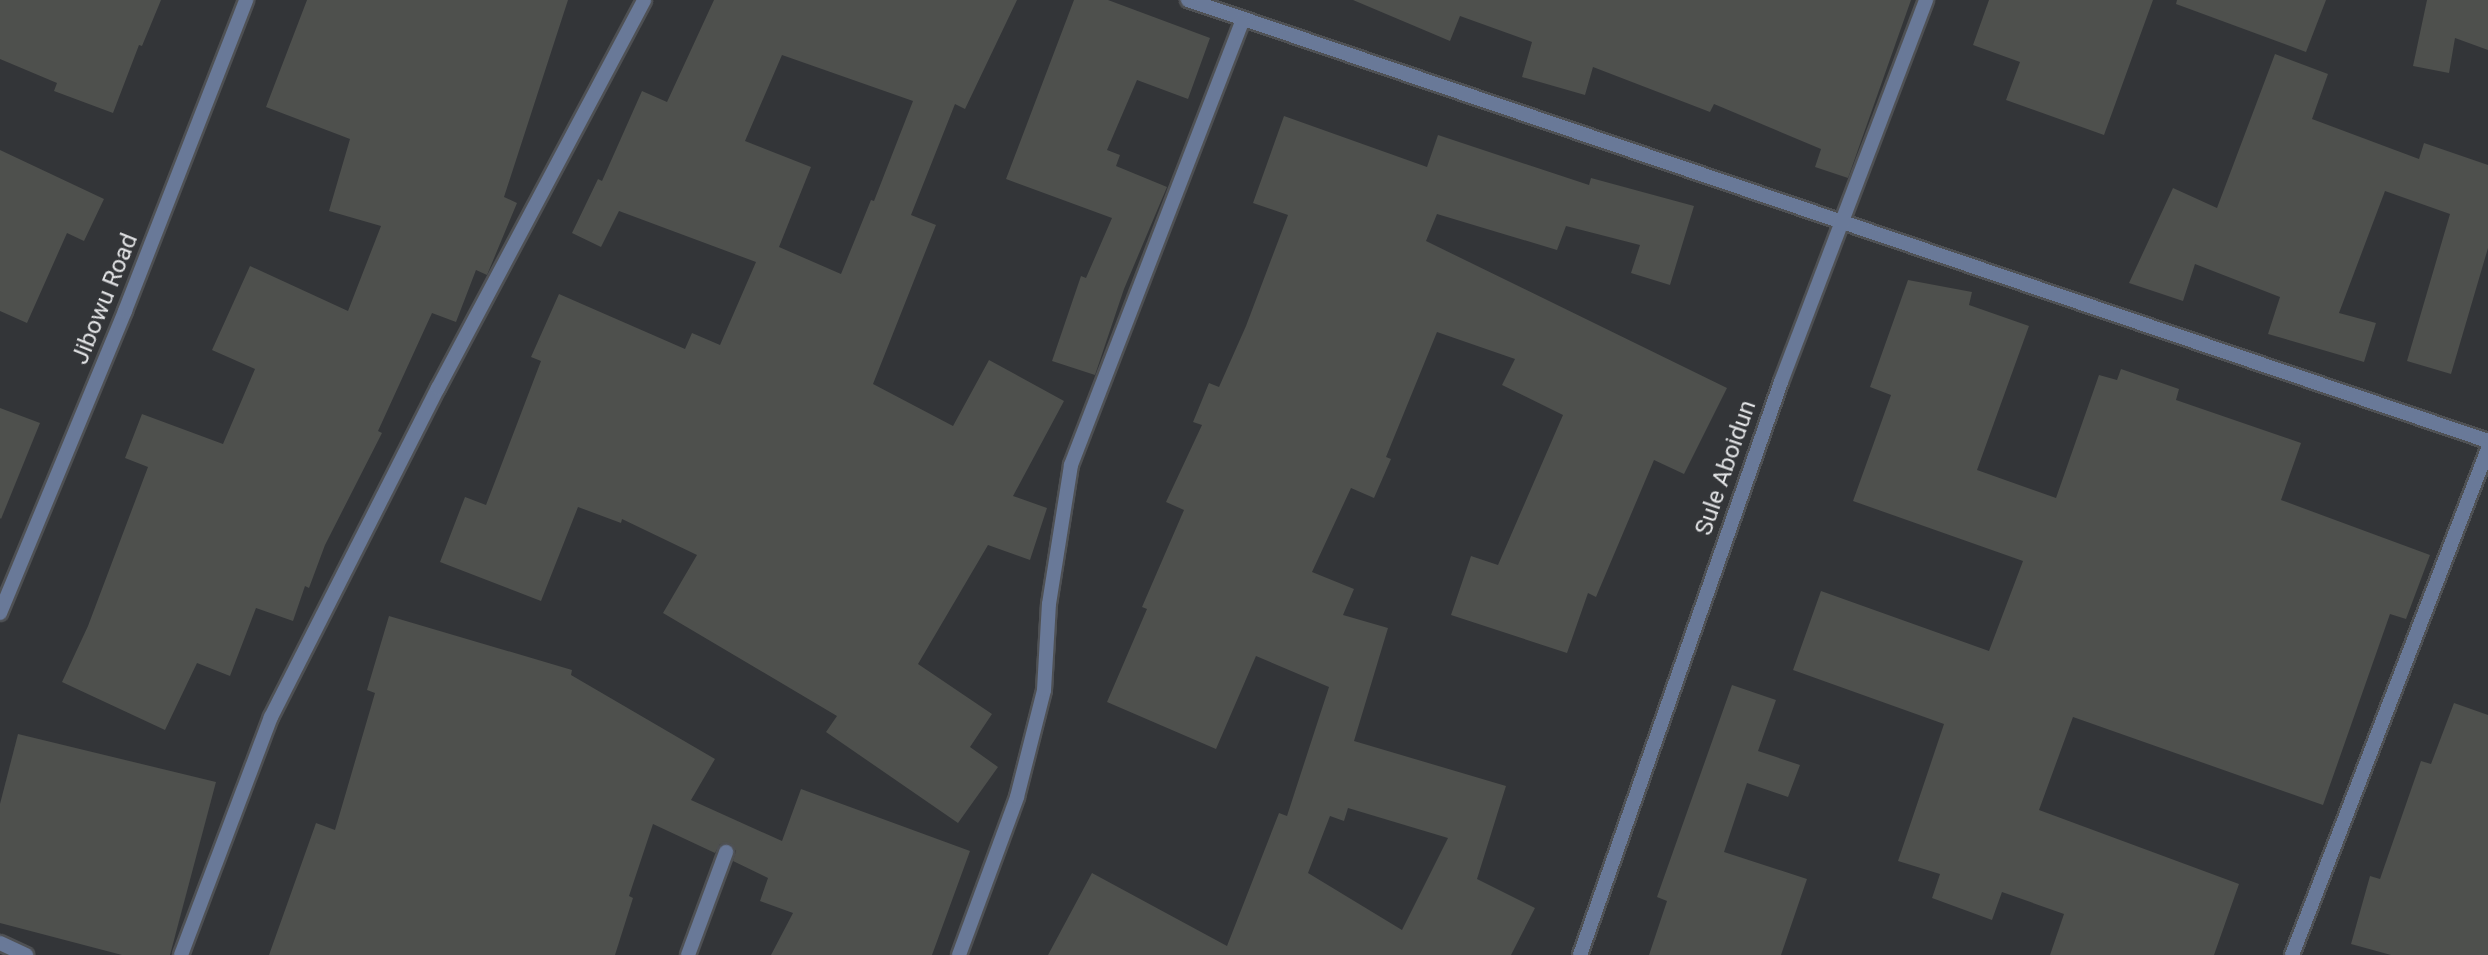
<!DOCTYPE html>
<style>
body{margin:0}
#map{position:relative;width:2488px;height:955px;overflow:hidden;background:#333538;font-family:Roboto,sans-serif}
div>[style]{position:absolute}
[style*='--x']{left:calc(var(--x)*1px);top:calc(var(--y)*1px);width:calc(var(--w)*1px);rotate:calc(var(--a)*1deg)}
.building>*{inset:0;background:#4e504d}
.roads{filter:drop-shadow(2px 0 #4f5154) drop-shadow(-2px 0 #4f5154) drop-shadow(0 2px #4f5154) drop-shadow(0 -2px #4f5154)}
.street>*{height:14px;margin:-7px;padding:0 7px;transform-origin:7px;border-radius:7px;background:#697998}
span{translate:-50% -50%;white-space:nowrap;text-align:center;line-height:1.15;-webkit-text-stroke:5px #333538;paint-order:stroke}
.street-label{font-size:24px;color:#e3e4e6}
</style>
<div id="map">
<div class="building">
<div style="clip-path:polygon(0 0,161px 0,142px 46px,139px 45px,113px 113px,54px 91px,57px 83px,0 59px)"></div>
<div style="clip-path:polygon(307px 0,568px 0,504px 197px,517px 203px,487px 275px,476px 270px,456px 322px,432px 313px,378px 431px,382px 433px,325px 545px,309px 588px,305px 586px,293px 621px,256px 608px,230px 676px,197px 663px,165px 730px,62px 682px,88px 626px,148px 467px,125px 458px,142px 414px,223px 444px,255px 369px,212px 350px,250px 266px,348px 311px,381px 226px,329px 211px,350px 139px,266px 107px)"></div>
<div style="clip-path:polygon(evenodd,714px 0,1017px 0,965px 109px,955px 104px,911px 215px,936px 225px,873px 384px,953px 426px,989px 360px,1064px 401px,1013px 496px,1047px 508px,1030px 560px,988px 545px,918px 664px,992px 714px,970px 747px,998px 767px,958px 823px,826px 732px,837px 716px,663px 613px,697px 555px,622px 519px,621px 523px,578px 507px,541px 601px,440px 562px,465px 497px,486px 505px,541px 361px,531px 357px,559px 294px,685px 349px,692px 333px,720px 345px,756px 262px,619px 211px,601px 247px,572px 233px,598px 179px,602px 181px,642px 91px,667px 102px,714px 0,782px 55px,913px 101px,874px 201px,871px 200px,841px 274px,779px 247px,811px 167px,745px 141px,782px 55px)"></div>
<div style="clip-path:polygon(1074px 0,1108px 0,1210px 38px,1188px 99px,1137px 80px,1107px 150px,1120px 155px,1116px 166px,1167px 187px,1124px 289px,1095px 375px,1052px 361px,1081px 276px,1086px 278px,1112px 218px,1006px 179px)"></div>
<div style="clip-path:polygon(1353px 0,1911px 0,1848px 178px,1815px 167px,1821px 149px,1714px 104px,1710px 112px,1593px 67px,1585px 95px,1522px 77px,1532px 42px,1460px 16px,1450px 41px)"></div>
<div style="clip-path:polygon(1989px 0,2153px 0,2104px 135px,2006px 100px,2020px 62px,1973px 45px)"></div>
<div style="clip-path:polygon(2177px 0,2326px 0,2306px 52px,2176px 4px)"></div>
<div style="clip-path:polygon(2427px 0,2488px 0,2488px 50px,2455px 38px,2449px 73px,2413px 66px)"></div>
<div style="clip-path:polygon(2275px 54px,2328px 74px,2312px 119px,2419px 159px,2424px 143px,2488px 165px,2488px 248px,2451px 374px,2407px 361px,2450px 214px,2385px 191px,2339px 313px,2376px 323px,2364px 362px,2268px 334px,2280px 297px,2195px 264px,2183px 301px,2129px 283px,2173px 188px,2217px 208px)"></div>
<div style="clip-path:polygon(evenodd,1284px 116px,1427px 167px,1438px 135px,1589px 185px,1591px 178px,1694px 206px,1670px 285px,1631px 273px,1640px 245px,1566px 226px,1557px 250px,1437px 214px,1426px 241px,1727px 388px,1684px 474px,1654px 460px,1596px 597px,1588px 593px,1567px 653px,1451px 615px,1471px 556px,1498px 565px,1563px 415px,1502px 385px,1515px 359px,1437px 332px,1386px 457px,1391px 459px,1374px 498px,1351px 488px,1312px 572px,1354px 589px,1343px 615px,1388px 628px,1354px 741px,1506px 786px,1477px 879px,1535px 908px,1511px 955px,1048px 955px,1092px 873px,1227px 946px,1279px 813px,1287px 816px,1329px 687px,1256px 656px,1216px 749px,1107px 702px,1147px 609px,1142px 607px,1184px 510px,1166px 502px,1202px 425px,1193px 422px,1209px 383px,1219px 387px,1246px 326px,1288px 215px,1253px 203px,1284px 116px,1348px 808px,1448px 838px,1402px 930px,1308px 873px,1330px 816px,1344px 821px,1348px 808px)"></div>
<div style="clip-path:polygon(0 150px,104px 199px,84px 241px,67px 233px,27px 323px,0 311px)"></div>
<div style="clip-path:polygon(1908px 280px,1972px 292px,1969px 305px,2029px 326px,1977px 470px,2056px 498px,2099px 375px,2117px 380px,2121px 369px,2179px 389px,2176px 400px,2301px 443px,2281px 500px,2430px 555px,2406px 619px,2390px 614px,2323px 805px,2073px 717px,2039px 810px,2239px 884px,2214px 955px,2050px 955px,2064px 914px,2002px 892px,1992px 920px,1932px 898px,1940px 874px,1898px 861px,1944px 724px,1793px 670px,1821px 591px,1989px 651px,2023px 561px,1853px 501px,1891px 395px,1870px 387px)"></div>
<div style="clip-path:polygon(0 408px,40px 423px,1px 519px,0 518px)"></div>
<div style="clip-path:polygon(389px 616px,572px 670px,571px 675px,715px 759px,691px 800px,782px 841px,801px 789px,970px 851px,932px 955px,771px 955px,793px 913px,760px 901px,768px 878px,733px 861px,736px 851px,730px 843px,720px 844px,715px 853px,653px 824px,629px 896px,633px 898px,615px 955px,269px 955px,316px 823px,335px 830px,375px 693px,367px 690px)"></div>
<div style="clip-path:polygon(1732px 685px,1776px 700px,1758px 751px,1800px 765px,1788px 797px,1747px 783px,1724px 852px,1807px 879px,1781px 955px,1649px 955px,1667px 901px,1657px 897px)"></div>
<div style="clip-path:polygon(2454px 703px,2488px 715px,2488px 955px,2391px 955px,2351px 944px,2370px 876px,2380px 879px,2421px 761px,2431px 764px)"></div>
<div style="clip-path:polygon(18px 734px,216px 782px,170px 955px,122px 955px,0 923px,0 804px)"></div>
</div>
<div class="roads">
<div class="street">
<div style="--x:1188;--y:0;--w:1373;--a:18.74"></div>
<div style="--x:0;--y:613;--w:327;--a:-67.5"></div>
<div style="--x:125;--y:311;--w:334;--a:-68.7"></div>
<div style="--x:0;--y:943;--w:29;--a:25"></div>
<div style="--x:181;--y:955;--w:254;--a:-69.3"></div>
<div style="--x:271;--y:717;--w:369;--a:-63.1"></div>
<div style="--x:438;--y:388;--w:439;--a:-62"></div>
<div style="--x:688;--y:955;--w:110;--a:-69.7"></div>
<div style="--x:959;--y:955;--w:168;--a:-69.8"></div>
<div style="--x:1017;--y:797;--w:110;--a:-75.8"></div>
<div style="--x:1044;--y:690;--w:86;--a:-86.7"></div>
<div style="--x:1049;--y:604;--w:141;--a:-81"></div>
<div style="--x:1071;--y:465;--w:477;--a:-68.9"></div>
<div style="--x:1580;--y:955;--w:607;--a:-70.67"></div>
<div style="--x:1781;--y:382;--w:409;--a:-69.2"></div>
<div style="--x:2292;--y:955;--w:543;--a:-68.83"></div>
</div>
</div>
<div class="street-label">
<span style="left:105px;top:299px;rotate:-68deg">Jibowu Road</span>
<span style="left:1726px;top:468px;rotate:-71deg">Sule Aboidun</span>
</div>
</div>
